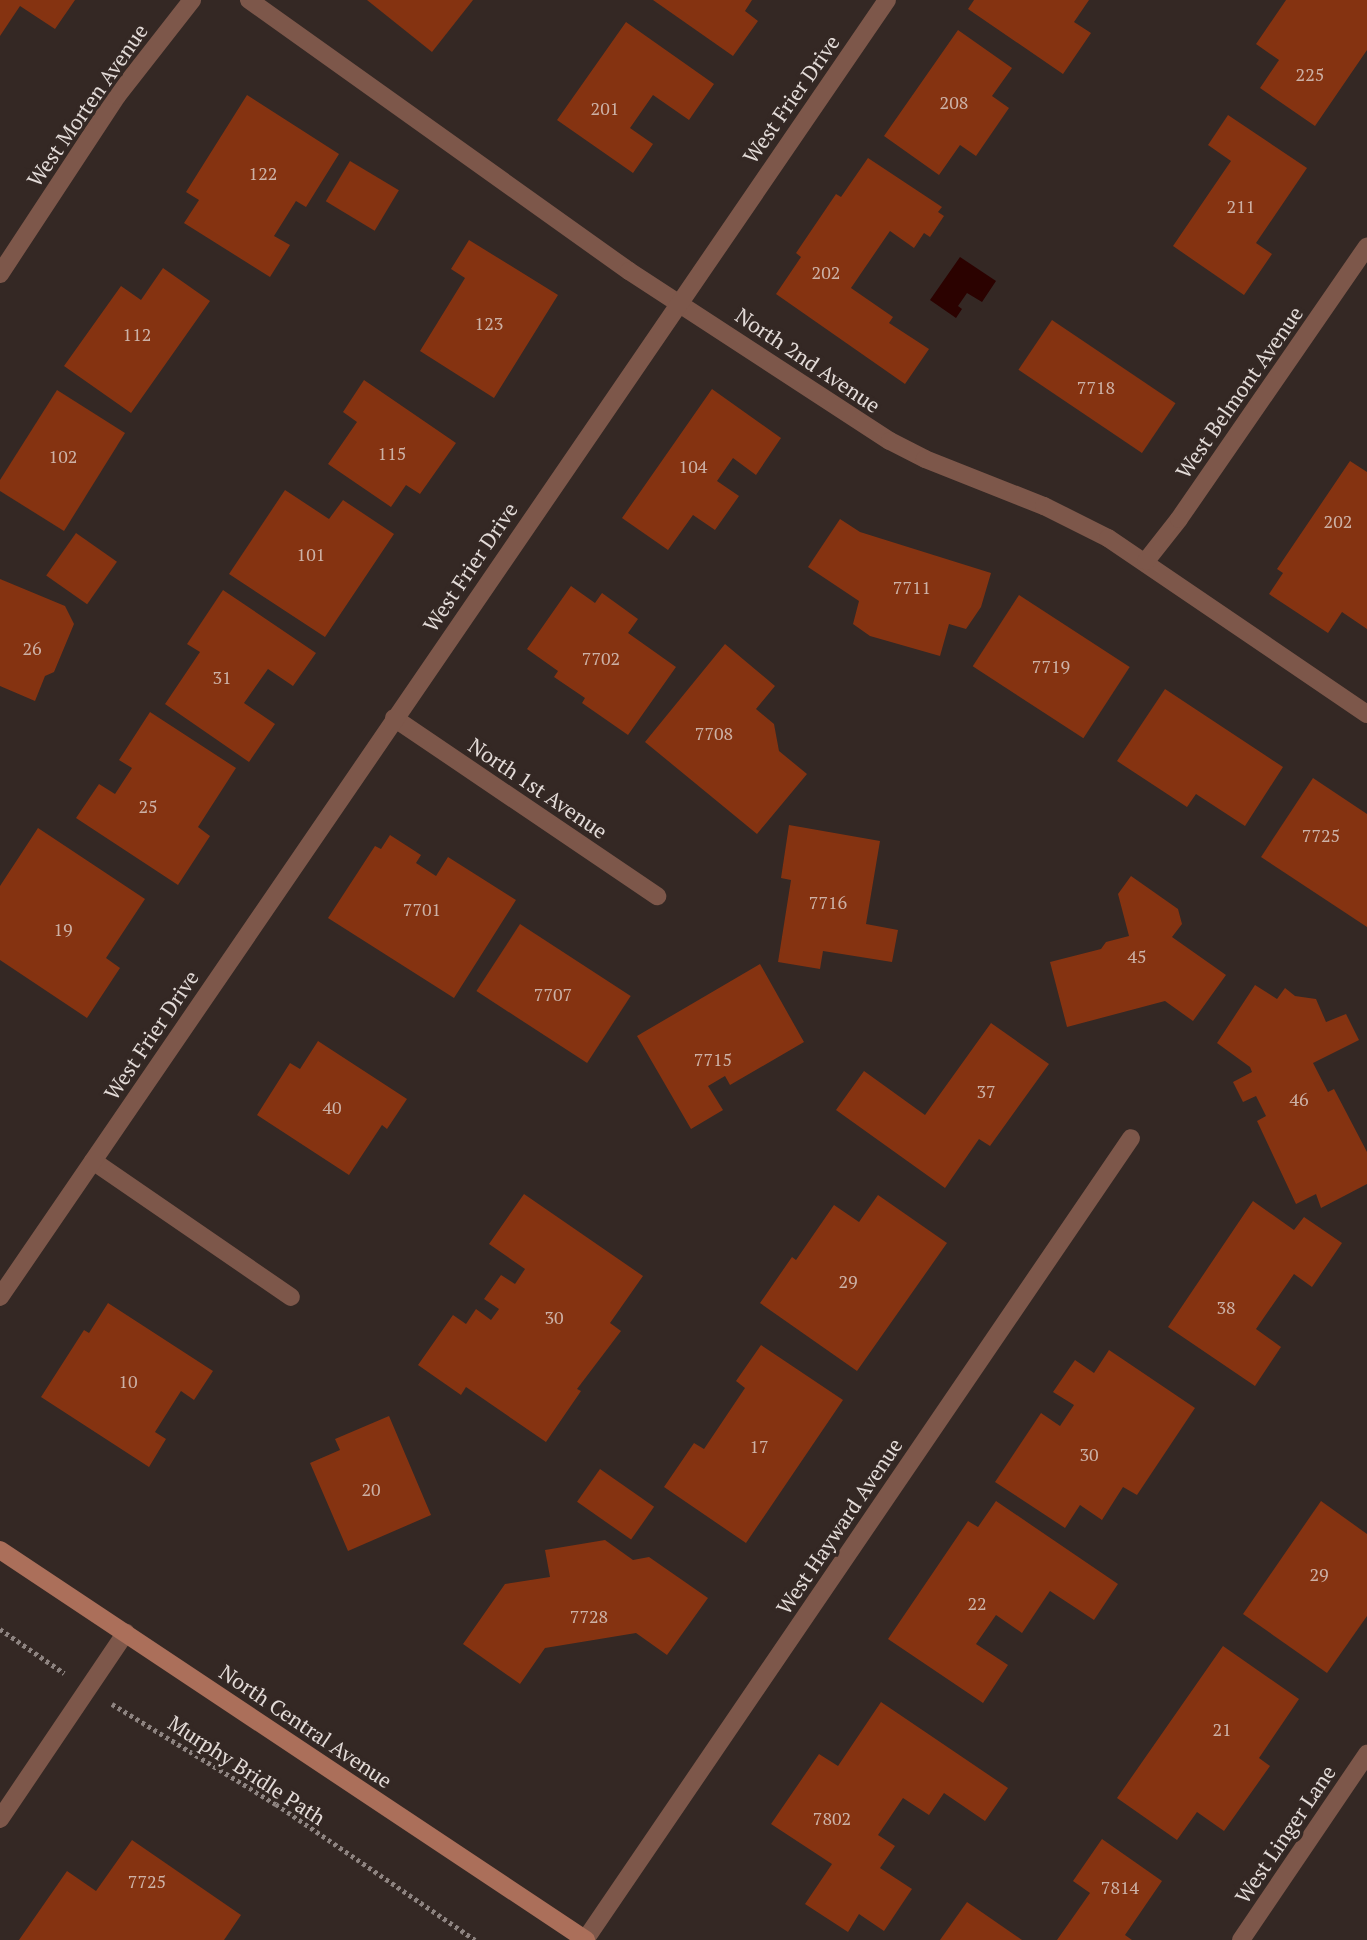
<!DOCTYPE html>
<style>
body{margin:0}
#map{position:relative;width:1367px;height:1940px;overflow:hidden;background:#342824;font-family:"PT Serif",serif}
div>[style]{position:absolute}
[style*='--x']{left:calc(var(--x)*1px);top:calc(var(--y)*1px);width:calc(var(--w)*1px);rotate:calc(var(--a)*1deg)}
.water>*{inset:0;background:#2b0200}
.building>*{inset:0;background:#853311;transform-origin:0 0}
.path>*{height:4.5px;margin-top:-2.25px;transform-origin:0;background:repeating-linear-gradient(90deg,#8e8481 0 3.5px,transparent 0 7px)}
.minor>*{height:18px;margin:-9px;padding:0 9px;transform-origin:9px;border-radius:9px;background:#7d574a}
.secondary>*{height:18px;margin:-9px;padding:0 9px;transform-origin:9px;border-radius:9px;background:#ab6f5a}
span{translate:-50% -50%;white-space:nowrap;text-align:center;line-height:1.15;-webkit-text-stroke:7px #342824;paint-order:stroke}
.number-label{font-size:18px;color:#ccb1a6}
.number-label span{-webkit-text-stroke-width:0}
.street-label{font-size:21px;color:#e3dbd8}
</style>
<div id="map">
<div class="water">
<div style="clip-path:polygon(960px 257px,996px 281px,982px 302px,967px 293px,958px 306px,962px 309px,956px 318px,930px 300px)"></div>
</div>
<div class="building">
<div style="clip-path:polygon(0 0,75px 0,55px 29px,20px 6px,0 36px)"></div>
<div style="clip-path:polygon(367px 0,473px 0,432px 52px)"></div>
<div style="clip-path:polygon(653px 0,752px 0,745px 11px,758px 21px,733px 56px)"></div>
<div style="clip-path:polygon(974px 0,1089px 0,1074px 22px,1091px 33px,1063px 74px,968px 9px)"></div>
<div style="clip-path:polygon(1286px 0,1367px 0,1367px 50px,1315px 126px,1260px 88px,1279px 60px,1256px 44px)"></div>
<div style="clip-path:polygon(626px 22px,714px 84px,689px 120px,653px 95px,630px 128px,653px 144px,633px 173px,557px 120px)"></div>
<div style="clip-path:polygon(958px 30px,1012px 68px,992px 96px,1009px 108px,976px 156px,960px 145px,939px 175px,884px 136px)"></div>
<div style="clip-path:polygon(247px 95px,339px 154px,306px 207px,296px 201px,274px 236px,290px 245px,270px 277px,184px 223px,199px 200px,186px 192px)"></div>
<div style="clip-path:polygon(1228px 115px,1307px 168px,1256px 243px,1272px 254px,1244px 295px,1173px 246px,1231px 161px,1208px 145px)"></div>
<div style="clip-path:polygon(868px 158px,942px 207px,938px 212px,944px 216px,930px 237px,924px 233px,914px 248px,890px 231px,851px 288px,893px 317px,889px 323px,929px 349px,905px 384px,776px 294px,801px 257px,796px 253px,836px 194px,841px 197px)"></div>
<div style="left:350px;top:161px;width:57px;height:47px;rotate:31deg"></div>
<div style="clip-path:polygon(469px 240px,558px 295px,494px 398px,420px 351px,465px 278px,451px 269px)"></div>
<div style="clip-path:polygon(163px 268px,210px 301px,131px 413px,64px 366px,121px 286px,141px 300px)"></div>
<div style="left:1052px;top:320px;width:149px;height:60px;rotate:34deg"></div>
<div style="clip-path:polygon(364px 380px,456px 443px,420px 494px,406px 485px,391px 507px,328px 464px,357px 422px,343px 412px)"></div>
<div style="clip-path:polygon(712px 389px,781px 438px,756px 475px,733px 458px,717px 481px,739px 496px,715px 530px,693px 515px,668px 550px,622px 518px)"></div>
<div style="clip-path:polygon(57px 390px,125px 433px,64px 531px,0 491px,0 480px)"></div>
<div style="clip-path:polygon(1350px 461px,1367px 472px,1367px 629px,1342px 612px,1328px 633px,1269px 594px,1283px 573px,1277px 569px)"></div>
<div style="clip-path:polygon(285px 490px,329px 519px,343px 500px,394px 534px,325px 637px,229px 574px)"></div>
<div style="clip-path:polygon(840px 519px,860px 532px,991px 573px,981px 607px,966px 629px,949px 624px,940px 656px,870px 636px,853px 624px,859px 601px,808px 567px)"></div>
<div style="left:76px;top:533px;width:50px;height:52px;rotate:35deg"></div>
<div style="clip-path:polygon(0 579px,65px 606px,74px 624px,54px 672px,45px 676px,35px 701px,0 686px)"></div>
<div style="clip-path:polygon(571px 586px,595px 603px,602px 593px,638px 619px,628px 633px,676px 667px,628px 735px,582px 703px,585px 698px,554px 677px,558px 671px,527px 649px)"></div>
<div style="clip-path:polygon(223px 590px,316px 653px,293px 686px,268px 669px,244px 703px,275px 724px,249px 762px,165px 704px,200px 652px,187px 644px)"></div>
<div style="left:1019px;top:595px;width:132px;height:85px;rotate:33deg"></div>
<div style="clip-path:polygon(725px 644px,775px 686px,756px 709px,774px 724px,779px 751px,807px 774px,757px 834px,645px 742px)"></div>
<div style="clip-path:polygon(1165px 689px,1283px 767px,1245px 826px,1196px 794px,1187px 807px,1117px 761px)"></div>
<div style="clip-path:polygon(150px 712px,236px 768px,198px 827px,210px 836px,178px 885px,76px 818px,99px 784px,115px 794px,132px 768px,119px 760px)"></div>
<div style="clip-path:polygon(1313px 778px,1367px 814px,1367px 927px,1261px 857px)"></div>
<div style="clip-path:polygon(789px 825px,880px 841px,866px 924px,898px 930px,892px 962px,823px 951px,820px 969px,778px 962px,791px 880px,781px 878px)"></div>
<div style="clip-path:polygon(38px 828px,145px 899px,106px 958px,120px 968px,87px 1018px,0 960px,0 886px)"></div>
<div style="clip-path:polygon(390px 835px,421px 855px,416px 863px,436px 876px,448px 857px,516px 900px,454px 998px,328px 918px,375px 846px,381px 849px)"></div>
<div style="clip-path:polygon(1131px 876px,1178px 909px,1182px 924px,1172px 937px,1226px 975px,1193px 1021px,1165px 1001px,1067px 1027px,1050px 962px,1101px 949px,1106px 942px,1129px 936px,1118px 894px)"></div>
<div style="left:520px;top:924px;width:132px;height:80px;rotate:33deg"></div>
<div style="clip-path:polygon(760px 964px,804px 1042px,730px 1085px,725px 1076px,708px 1086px,723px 1110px,691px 1129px,637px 1036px)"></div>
<div style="clip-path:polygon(1255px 985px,1277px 999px,1285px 988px,1295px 996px,1316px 999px,1326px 1022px,1346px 1014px,1359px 1040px,1313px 1063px,1328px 1092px,1334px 1089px,1367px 1152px,1367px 1184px,1321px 1208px,1316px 1194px,1296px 1204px,1257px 1121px,1266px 1116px,1256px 1096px,1243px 1102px,1233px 1082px,1252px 1072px,1250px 1067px,1217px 1043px)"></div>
<div style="clip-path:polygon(991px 1023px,1049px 1064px,990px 1146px,979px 1139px,945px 1188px,836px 1110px,864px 1071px,925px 1115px)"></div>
<div style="clip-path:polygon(318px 1041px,407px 1099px,387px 1129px,382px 1125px,349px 1175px,257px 1115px,290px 1063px,300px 1069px)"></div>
<div style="clip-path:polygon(524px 1194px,643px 1276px,610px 1323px,621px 1331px,577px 1389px,581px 1391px,546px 1442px,466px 1387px,461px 1395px,418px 1365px,453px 1315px,466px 1324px,476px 1309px,491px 1320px,499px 1309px,484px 1299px,501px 1275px,515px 1284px,525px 1269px,489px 1244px)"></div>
<div style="clip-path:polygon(878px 1195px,947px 1243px,857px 1371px,760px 1303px,792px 1257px,796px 1260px,834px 1205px,859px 1222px)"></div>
<div style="clip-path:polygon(1253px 1201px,1294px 1230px,1304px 1217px,1342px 1243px,1312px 1287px,1294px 1274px,1256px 1329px,1281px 1347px,1255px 1386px,1168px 1327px)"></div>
<div style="clip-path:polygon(108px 1303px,213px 1371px,194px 1400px,181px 1391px,155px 1432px,166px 1439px,149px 1467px,41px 1397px,84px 1330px,89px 1333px)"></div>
<div style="clip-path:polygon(761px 1345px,843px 1400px,746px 1543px,664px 1487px,694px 1443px,704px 1449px,745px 1388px,736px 1381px)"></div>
<div style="clip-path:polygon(1109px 1350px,1195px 1408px,1137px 1495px,1123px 1487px,1102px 1520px,1080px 1505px,1065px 1528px,995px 1482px,1041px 1413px,1060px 1426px,1074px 1405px,1053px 1392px,1075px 1360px,1094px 1373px)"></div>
<div style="clip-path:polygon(389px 1416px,431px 1515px,348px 1551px,310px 1463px,340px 1450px,335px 1439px)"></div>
<div style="left:600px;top:1469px;width:66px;height:40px;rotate:35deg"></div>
<div style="clip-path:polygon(996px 1501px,1118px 1584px,1094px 1620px,1050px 1591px,1022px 1633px,996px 1615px,976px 1644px,1008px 1665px,983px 1703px,888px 1639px,968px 1521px,978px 1527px)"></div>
<div style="clip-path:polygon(1321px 1501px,1367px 1534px,1367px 1616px,1327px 1673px,1243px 1614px)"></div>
<div style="clip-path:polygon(605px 1540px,633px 1560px,649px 1557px,708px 1598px,667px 1655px,636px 1633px,545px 1648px,520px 1684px,463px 1644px,505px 1584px,550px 1577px,545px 1550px)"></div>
<div style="clip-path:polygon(1223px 1646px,1299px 1699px,1259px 1758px,1270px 1766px,1224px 1831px,1197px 1812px,1177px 1840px,1117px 1798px)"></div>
<div style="clip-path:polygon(881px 1702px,1008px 1788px,985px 1821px,944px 1793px,929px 1815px,903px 1798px,878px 1835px,895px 1846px,880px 1868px,912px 1889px,884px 1931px,859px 1914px,848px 1932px,805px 1904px,832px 1864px,771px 1824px,819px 1754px,838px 1766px)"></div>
<div style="clip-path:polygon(1102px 1839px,1162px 1881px,1125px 1935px,1132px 1940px,1057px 1940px,1090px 1893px,1073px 1881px)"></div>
<div style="clip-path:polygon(132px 1840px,241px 1915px,224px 1940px,19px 1940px,67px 1871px,96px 1891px)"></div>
<div style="clip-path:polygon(967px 1902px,1022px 1940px,940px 1940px)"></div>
</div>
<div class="path">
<div style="--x:0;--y:1629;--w:78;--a:34.5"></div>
<div style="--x:112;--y:1704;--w:192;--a:31.4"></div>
<div style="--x:276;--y:1804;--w:241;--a:34.3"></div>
</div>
<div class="minor">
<div style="--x:249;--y:0;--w:467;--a:35.5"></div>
<div style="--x:629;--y:271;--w:311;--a:33.1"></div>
<div style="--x:890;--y:441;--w:39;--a:27"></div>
<div style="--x:925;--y:459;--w:128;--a:21.6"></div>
<div style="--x:1044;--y:506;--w:72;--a:26.6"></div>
<div style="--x:1108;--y:538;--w:313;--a:34.2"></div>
<div style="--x:0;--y:274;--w:213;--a:-56.7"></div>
<div style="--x:117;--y:96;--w:122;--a:-52"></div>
<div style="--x:1146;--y:561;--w:53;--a:-51.8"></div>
<div style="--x:1179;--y:519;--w:331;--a:-55.4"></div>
<div style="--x:394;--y:718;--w:318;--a:34.1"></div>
<div style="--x:93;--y:1161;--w:240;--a:34.5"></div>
<div style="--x:0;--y:1297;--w:1571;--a:-55.63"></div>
<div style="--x:0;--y:1819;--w:225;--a:-56"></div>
<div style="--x:585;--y:1940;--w:970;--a:-55.75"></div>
<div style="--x:1241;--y:1940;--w:225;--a:-55.9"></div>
</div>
<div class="secondary">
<div style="--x:0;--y:1550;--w:704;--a:33.64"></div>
</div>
<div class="number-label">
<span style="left:1310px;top:74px">225</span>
<span style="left:954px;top:102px">208</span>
<span style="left:605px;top:108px">201</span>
<span style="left:263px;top:173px">122</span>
<span style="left:1241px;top:206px">211</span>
<span style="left:826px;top:272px">202</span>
<span style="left:489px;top:323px">123</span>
<span style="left:137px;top:334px">112</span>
<span style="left:1096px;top:387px">7718</span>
<span style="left:392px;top:453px">115</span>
<span style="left:63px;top:456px">102</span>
<span style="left:693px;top:466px">104</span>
<span style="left:1338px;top:521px">202</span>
<span style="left:311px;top:554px">101</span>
<span style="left:912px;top:587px">7711</span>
<span style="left:32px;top:648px">26</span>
<span style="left:601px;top:658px">7702</span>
<span style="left:1051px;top:666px">7719</span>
<span style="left:222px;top:677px">31</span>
<span style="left:714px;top:733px">7708</span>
<span style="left:148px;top:806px">25</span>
<span style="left:1321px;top:835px">7725</span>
<span style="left:828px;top:902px">7716</span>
<span style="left:422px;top:909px">7701</span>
<span style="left:63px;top:929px">19</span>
<span style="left:1137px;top:956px">45</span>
<span style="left:553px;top:994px">7707</span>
<span style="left:713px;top:1059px">7715</span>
<span style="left:986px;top:1091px">37</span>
<span style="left:1299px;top:1099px">46</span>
<span style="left:332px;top:1107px">40</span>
<span style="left:848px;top:1281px">29</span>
<span style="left:1226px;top:1307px">38</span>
<span style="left:554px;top:1317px">30</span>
<span style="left:128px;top:1381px">10</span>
<span style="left:759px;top:1446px">17</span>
<span style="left:1089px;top:1454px">30</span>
<span style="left:371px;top:1489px">20</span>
<span style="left:1319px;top:1574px">29</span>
<span style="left:977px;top:1603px">22</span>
<span style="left:589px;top:1616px">7728</span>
<span style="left:1222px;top:1729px">21</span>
<span style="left:832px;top:1818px">7802</span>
<span style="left:147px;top:1881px">7725</span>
<span style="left:1120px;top:1887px">7814</span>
</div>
<div class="street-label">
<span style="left:791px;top:99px;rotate:-55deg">West Frier Drive</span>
<span style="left:87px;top:105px;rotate:-55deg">West Morten Avenue</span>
<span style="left:808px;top:360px;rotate:34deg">North 2nd Avenue</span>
<span style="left:1239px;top:392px;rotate:-55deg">West Belmont Avenue</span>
<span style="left:470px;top:567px;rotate:-56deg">West Frier Drive</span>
<span style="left:538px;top:788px;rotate:34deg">North 1st Avenue</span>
<span style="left:151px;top:1035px;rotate:-56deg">West Frier Drive</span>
<span style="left:839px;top:1526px;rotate:-56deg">West Hayward Avenue</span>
<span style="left:306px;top:1726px;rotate:34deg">North Central Avenue</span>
<span style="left:247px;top:1770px;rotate:33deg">Murphy Bridle Path</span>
<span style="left:1285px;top:1834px;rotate:-56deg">West Linger Lane</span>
</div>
</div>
